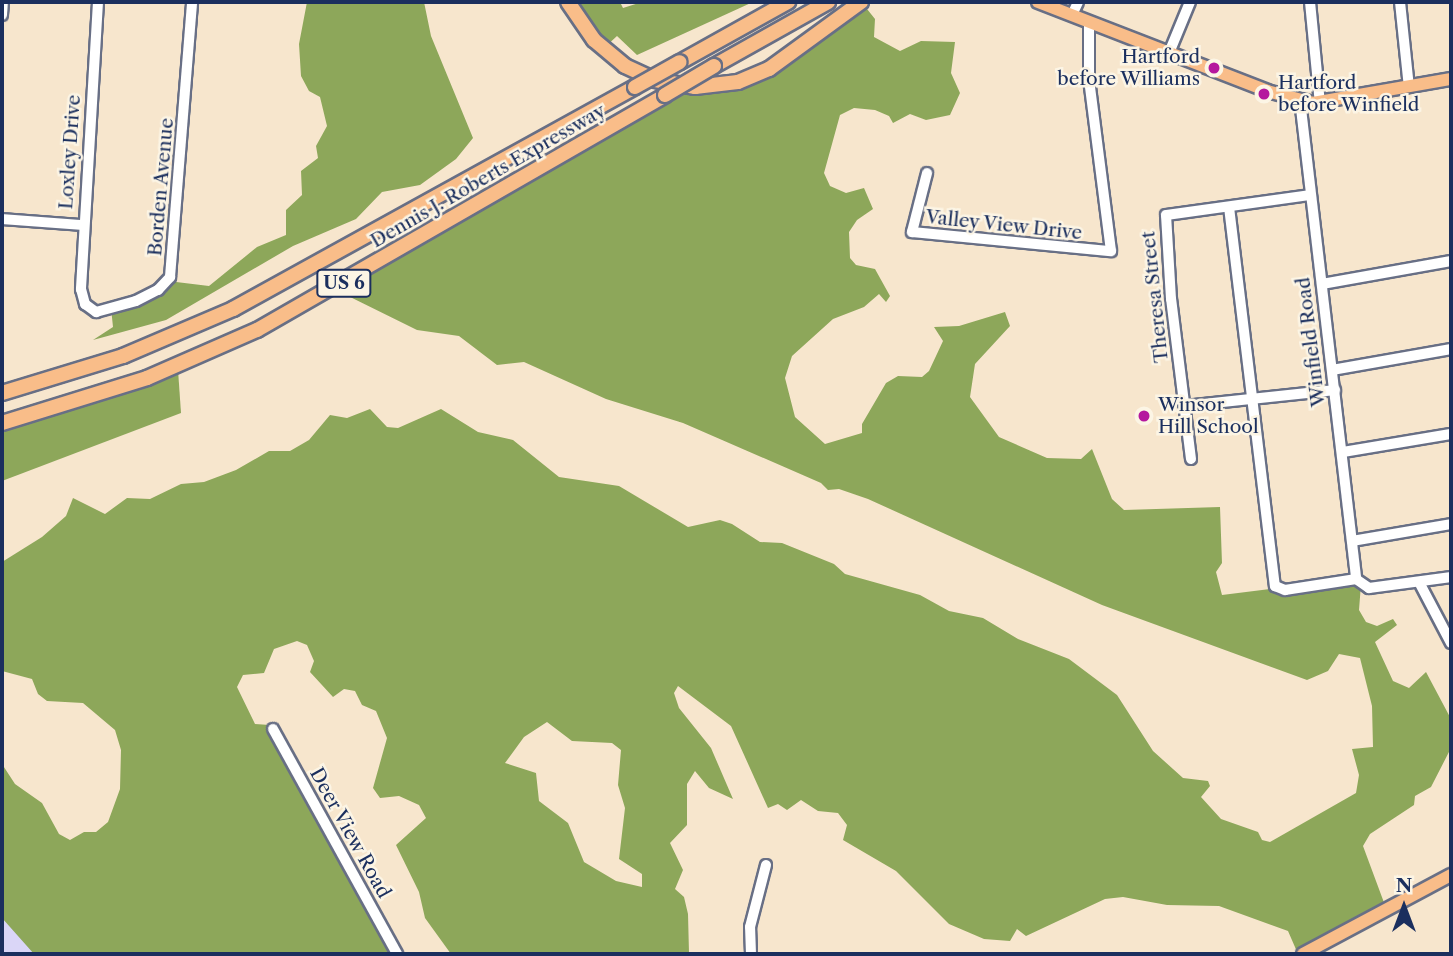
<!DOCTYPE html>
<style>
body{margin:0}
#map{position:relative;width:1453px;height:956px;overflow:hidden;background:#f7e6cd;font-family:"Libre Caslon Text",serif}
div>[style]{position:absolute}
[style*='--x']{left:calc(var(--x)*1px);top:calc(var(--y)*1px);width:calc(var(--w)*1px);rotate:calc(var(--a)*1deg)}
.built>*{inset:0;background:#dad6f7}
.forest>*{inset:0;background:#8da75a}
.roads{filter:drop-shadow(2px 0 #686f85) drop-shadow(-2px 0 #686f85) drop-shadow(0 2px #686f85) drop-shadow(0 -2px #686f85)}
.minor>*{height:10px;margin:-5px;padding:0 5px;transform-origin:5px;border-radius:5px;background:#fff}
.major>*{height:12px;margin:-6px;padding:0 6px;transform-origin:6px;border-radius:6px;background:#f9bd89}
.highway>*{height:14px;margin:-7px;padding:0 7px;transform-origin:7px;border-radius:7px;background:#f9bd89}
.bridges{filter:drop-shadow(2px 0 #686f85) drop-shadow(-2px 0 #686f85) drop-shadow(0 2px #686f85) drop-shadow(0 -2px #686f85)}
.highway-bridge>*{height:14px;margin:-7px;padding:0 7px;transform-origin:7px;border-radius:7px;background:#f9bd89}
.dots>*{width:19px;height:19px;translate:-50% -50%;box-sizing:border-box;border:4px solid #fcf5e5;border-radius:50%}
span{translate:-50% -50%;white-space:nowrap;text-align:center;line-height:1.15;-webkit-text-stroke:5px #fcf5e5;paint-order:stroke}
.shield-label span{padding:2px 5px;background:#fcf5e5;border:2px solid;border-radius:5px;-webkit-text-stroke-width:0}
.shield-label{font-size:18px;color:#1b2f5e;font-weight:700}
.poi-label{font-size:19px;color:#1b2f5e}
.right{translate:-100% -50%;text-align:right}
.left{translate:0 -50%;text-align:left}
.street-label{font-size:19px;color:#1b2f5e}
.frame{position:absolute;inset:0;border:4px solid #1b2f5e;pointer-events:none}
.north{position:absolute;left:1369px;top:872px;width:70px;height:70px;-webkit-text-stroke:5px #fcf5e5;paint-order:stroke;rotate:0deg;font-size:19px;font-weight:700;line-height:28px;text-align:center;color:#1b2f5e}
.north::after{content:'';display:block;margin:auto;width:24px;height:32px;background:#1b2f5e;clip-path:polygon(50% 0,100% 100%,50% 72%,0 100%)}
</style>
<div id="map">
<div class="built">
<div style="clip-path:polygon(2px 918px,29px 945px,34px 954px,2px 954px)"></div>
</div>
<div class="forest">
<div style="clip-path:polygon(307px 2px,424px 2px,431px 36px,473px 138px,456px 159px,420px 185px,382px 192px,356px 219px,293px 246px,166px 320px,93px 340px,113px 327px,111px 308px,168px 281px,209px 286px,257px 247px,286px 235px,286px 210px,302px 195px,301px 171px,318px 158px,316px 146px,327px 126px,320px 97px,309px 91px,301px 76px,299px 44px)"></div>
<div style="clip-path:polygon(568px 2px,620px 2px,623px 8px,642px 2px,753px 2px,637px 55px,617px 36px,603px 49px)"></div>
<div style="clip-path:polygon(evenodd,863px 4px,875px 19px,874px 37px,900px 51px,921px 41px,955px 42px,951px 73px,960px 93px,950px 115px,926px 120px,910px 114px,893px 123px,889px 116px,875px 110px,854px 108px,840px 115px,824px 173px,830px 186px,846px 193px,864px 188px,873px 209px,857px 220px,849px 232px,850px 258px,856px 265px,875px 269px,890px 296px,886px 302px,879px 294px,864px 307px,833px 319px,792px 356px,785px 378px,795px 417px,825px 444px,862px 433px,862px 424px,886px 383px,898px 376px,922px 377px,929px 371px,943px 341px,934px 327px,959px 326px,1005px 312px,1010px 326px,975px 364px,970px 397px,999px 437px,1047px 458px,1081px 459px,1092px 449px,1112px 499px,1124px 510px,1220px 507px,1222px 563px,1216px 572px,1222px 595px,1357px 578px,1361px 584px,1359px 610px,1366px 622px,1377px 626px,1393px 619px,1397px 625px,1375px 642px,1393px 681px,1409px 688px,1426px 672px,1451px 719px,1451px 748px,1431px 787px,1415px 796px,1414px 805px,1370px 834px,1363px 846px,1386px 908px,1298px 954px,1288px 931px,1219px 906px,1167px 905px,1123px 897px,1105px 899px,1026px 936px,1017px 929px,1010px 941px,984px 939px,949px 924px,896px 871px,843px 840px,847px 825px,838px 813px,818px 811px,801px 800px,787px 810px,778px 804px,768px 808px,731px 726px,678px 686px,674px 693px,679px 708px,711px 748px,733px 799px,709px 788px,695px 771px,687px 784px,687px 825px,670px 843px,683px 870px,675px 889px,684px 897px,688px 914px,689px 953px,451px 954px,425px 918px,419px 892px,396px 845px,426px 818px,419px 805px,399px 796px,380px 798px,373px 788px,387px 738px,376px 711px,362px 705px,355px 691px,344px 689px,333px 697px,310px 672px,314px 661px,307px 645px,297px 641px,274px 649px,264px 673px,243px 675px,237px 687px,255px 724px,270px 725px,276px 734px,398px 954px,34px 954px,2px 918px,2px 764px,15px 784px,42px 803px,59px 834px,70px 840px,84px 832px,96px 832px,108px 822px,120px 789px,121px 750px,115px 730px,83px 703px,47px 701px,38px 694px,32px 679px,2px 671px,2px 562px,42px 537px,66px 516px,73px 498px,105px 514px,127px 498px,150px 499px,181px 484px,204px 482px,236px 470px,269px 451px,290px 451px,309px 440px,330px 415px,347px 418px,370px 409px,387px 427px,398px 428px,441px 409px,478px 432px,513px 440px,559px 477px,619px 486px,688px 527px,720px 520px,732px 524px,760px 542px,782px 543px,834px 564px,845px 574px,920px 595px,949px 611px,983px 618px,1018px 639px,1069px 659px,1117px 695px,1153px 751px,1183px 778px,1208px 781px,1210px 786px,1201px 797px,1221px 819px,1258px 832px,1262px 840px,1270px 842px,1356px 793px,1359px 775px,1352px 749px,1373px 747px,1372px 706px,1360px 658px,1339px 654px,1328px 671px,1307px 680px,1102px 605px,868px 499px,839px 489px,828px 490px,821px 483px,683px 423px,606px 399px,524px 362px,497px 365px,459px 336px,417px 330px,338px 291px,681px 89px,724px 88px,863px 4px,547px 722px,572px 741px,612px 743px,621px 750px,618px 785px,625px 808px,619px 859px,642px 874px,642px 887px,616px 881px,584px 862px,568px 823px,539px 801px,536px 773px,505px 763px,524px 737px,547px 722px)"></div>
<div style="clip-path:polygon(178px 370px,181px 413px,2px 481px,2px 423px)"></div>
</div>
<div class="roads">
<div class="minor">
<div style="--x:98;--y:2;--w:288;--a:93.4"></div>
<div style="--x:81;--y:289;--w:16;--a:75"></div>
<div style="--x:85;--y:304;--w:14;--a:36"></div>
<div style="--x:96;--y:312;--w:41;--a:-15.4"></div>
<div style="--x:136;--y:301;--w:25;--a:-27"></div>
<div style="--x:158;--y:290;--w:18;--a:-47"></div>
<div style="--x:170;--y:277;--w:276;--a:-85.4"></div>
<div style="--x:1310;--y:2;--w:102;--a:84.4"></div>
<div style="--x:1400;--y:2;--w:85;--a:84"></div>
<div style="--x:2;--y:15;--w:13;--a:-86"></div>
<div style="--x:1072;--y:15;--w:14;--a:-65"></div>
<div style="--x:1169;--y:53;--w:55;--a:-67.6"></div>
<div style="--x:1300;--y:100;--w:482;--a:83.3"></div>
<div style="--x:927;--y:173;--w:61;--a:104.3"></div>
<div style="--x:912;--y:232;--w:200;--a:5.5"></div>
<div style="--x:1111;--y:251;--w:173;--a:-97.3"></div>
<div style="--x:1089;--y:79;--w:57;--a:-90"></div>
<div style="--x:1229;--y:207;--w:382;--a:83.1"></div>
<div style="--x:1275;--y:586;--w:11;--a:22"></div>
<div style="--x:1285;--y:590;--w:72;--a:-8.8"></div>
<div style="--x:2;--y:219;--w:80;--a:4.3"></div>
<div style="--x:1322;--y:284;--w:131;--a:-10.1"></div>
<div style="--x:1332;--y:370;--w:121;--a:-10"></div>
<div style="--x:1185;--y:406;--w:151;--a:-6.1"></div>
<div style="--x:1343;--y:452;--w:109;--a:-9.5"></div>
<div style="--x:1191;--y:459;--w:161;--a:-97.1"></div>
<div style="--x:1171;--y:299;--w:84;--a:-93.4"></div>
<div style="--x:1166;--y:215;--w:145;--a:-7.9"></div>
<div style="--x:1352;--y:541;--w:100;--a:-9.7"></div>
<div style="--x:1356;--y:579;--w:16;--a:35"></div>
<div style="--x:1369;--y:588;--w:83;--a:-7.6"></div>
<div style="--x:1419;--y:582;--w:69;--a:62.3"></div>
<div style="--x:273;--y:729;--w:257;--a:61.1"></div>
<div style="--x:751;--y:954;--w:27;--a:-92"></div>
<div style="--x:750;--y:927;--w:64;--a:-75.5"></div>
</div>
<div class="major">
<div style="--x:1038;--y:2;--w:246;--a:21.2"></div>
<div style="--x:1267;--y:91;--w:48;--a:14.6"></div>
<div style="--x:1313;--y:103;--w:140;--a:-9.9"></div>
<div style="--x:1303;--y:954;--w:168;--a:-28.1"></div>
</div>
<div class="highway">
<div style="--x:568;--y:2;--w:46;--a:55.6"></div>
<div style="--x:594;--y:40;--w:40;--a:40"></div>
<div style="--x:625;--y:66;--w:33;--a:25"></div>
<div style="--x:655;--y:80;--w:41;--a:9.9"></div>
<div style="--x:695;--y:87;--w:43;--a:-6.6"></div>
<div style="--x:738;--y:82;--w:34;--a:-23"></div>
<div style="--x:769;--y:69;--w:114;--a:-36.1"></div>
<div style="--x:680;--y:62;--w:124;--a:-29.1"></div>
<div style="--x:714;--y:66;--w:131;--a:-29.3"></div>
<div style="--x:2;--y:393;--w:127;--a:-17"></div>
<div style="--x:123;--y:356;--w:120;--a:-23.1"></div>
<div style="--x:233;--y:309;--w:459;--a:-28.9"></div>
<div style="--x:2;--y:423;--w:152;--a:-17.2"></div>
<div style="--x:147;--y:378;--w:120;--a:-23.6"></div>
<div style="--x:257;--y:330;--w:471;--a:-29.9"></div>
</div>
</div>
<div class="bridges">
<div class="highway-bridge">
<div style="--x:635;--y:87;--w:51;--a:-29.1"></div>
<div style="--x:665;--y:95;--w:57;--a:-30.6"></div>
</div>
</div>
<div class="dots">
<div style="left:1214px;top:68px;background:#b5179e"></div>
<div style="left:1264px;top:94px;background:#b5179e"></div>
<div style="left:1144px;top:416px;background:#b5179e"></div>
</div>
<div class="shield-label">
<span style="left:344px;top:283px">US 6</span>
</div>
<div class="poi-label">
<span class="right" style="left:1200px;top:68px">Hartford<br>before Williams</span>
<span class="left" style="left:1278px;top:94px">Hartford<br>before Winfield</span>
<span class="left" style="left:1158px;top:416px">Winsor<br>Hill School</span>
</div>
<div class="street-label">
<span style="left:70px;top:152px;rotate:-86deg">Loxley Drive</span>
<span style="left:488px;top:176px;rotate:-30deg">Dennis J. Roberts Expressway</span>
<span style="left:161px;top:187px;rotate:-85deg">Borden Avenue</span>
<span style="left:1004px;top:225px;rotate:6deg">Valley View Drive</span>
<span style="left:1155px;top:297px;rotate:-96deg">Theresa Street</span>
<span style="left:1311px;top:342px;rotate:-97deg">Winfield Road</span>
<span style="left:350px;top:833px;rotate:61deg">Deer View Road</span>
</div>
<div class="frame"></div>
<div class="north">N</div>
</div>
